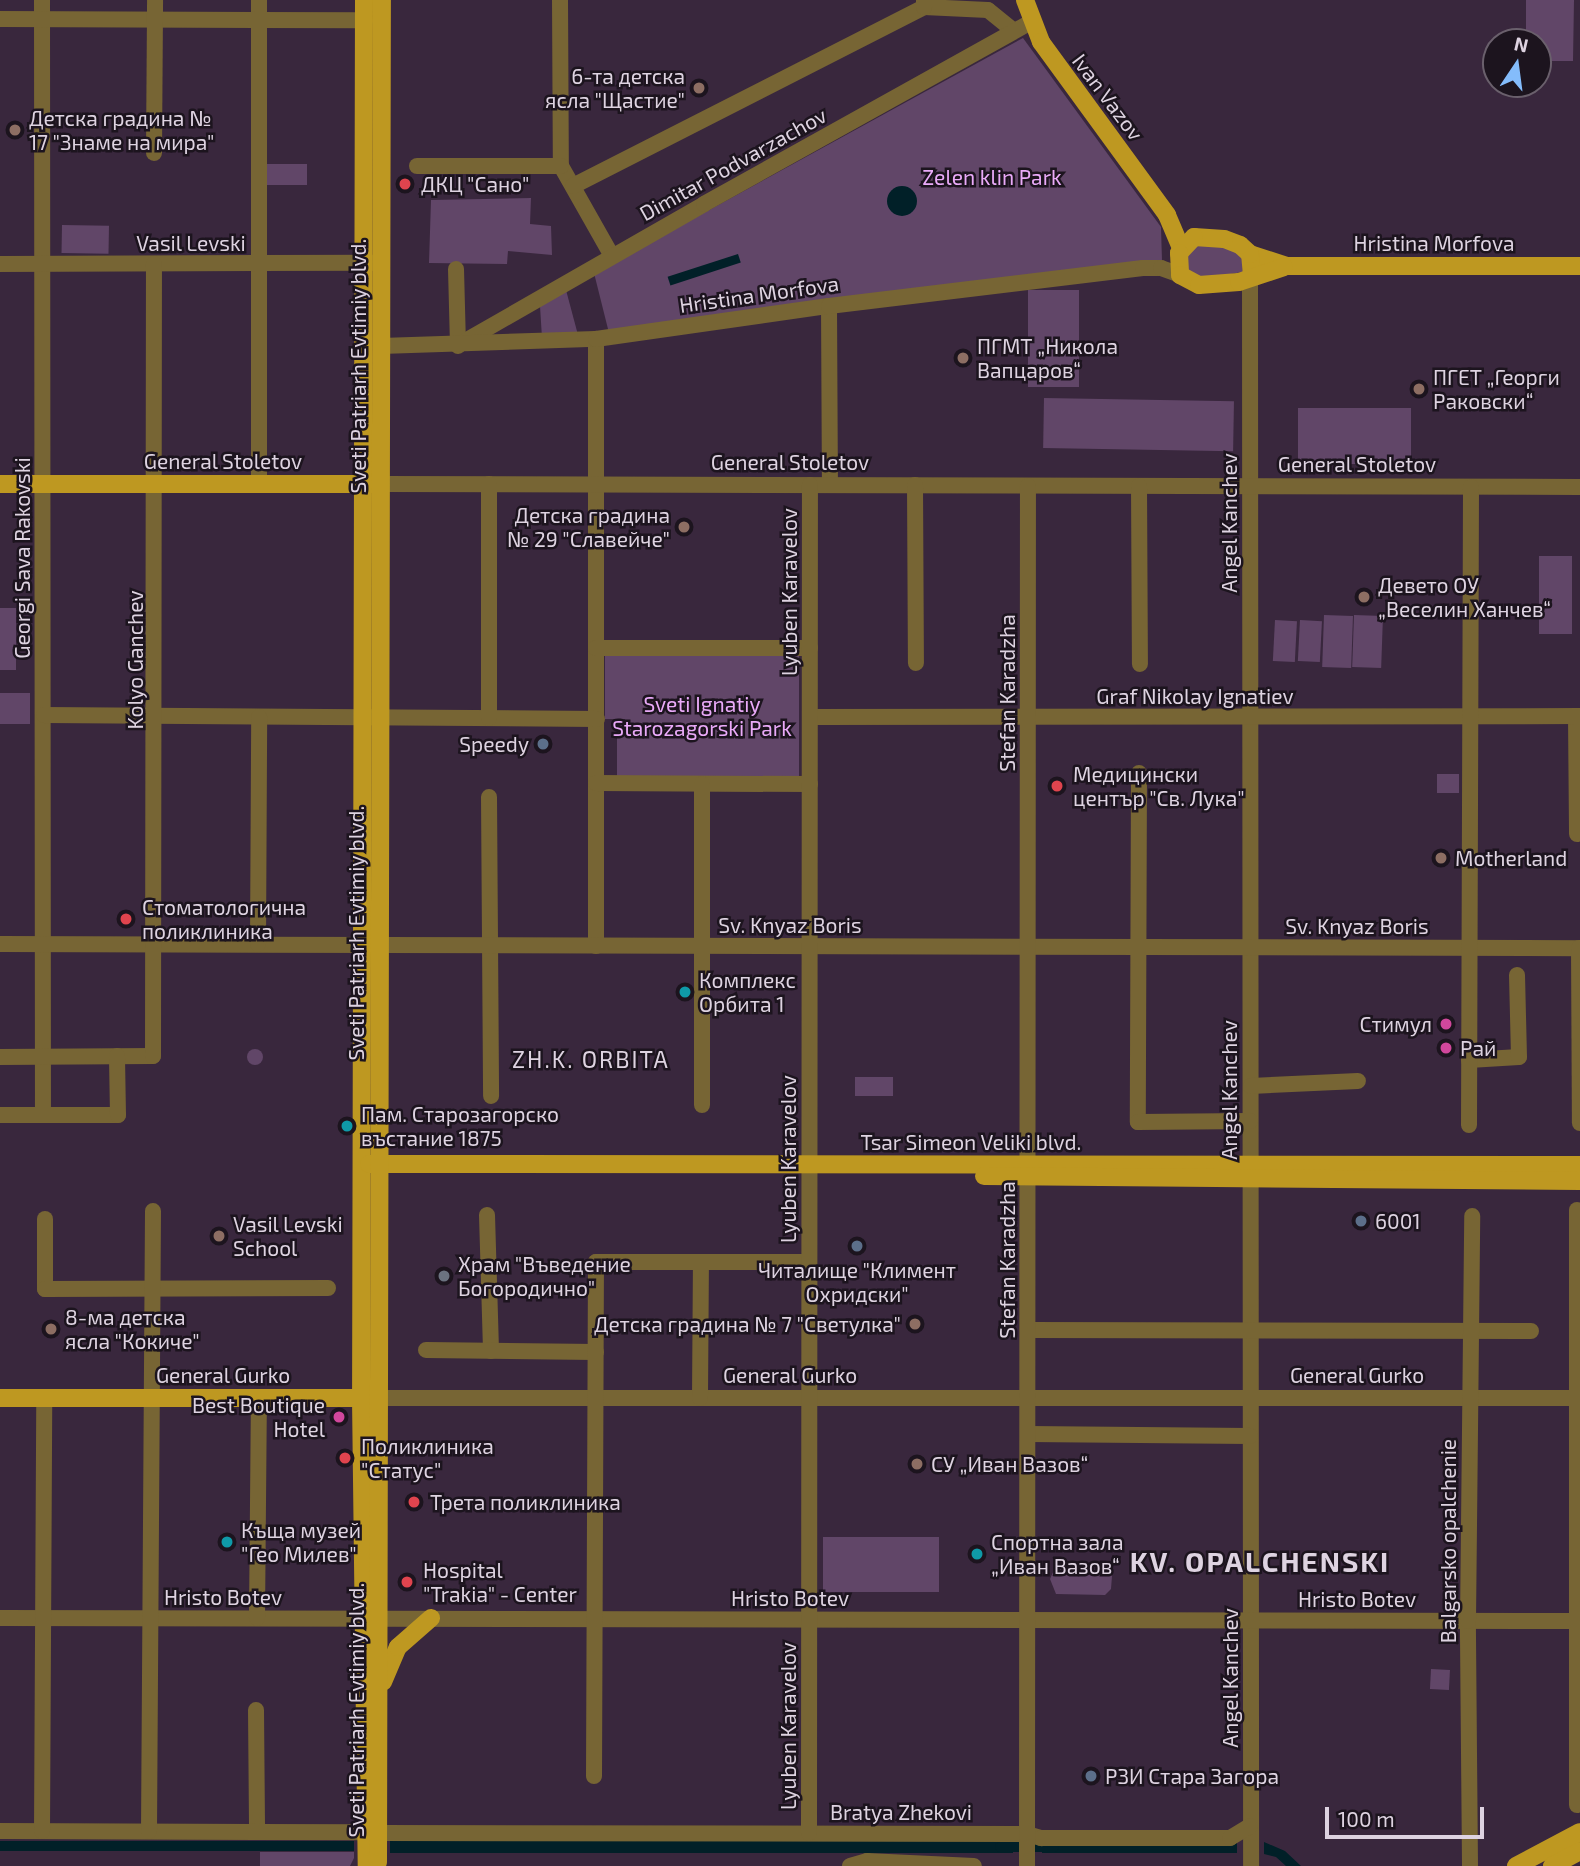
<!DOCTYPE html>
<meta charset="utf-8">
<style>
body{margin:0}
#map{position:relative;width:1580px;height:1866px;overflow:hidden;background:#39273d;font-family:"Exo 2",sans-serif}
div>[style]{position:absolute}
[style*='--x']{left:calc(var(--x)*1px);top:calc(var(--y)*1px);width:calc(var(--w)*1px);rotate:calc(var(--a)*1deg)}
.green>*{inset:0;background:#614668;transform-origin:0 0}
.round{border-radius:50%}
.water>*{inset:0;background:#012028;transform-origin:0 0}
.canal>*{height:10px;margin:-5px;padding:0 5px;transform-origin:5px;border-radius:5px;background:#012028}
.minor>*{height:16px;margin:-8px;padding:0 8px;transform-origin:8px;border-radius:8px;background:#776534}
.major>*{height:18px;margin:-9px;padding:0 9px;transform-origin:9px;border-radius:9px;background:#be9821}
.dots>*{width:19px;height:19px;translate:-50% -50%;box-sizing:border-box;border:4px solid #1c141e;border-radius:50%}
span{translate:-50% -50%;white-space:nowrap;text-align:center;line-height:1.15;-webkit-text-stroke:5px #1c141e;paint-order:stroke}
.poi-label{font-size:21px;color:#ded3e1}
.right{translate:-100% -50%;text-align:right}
.left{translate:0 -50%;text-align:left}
.street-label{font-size:21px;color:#ded3e1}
.park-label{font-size:21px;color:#eaaaf9}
.neighbourhood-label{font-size:23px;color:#ded3e1;letter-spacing:2px}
.district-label{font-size:28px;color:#ded3e1;font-weight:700;letter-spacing:2px}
.north{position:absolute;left:1482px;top:28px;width:70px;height:70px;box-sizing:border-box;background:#1c141e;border:2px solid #6a606c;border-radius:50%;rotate:13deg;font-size:19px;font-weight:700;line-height:28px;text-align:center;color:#ded3e1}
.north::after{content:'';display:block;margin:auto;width:24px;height:32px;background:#84bcfb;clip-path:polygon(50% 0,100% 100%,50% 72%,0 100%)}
.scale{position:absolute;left:1325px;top:1807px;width:159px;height:32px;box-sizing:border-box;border:4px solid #ded3e1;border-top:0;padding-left:9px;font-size:21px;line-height:24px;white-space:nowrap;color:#ded3e1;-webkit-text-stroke:5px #1c141e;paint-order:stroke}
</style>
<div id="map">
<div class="green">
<div style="clip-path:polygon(1526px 0,1574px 0,1573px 61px,1538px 61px,1538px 42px,1526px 42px)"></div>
<div style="clip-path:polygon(1023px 38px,1161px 227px,1162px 261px,610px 337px,594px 273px)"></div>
<div style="left:266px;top:164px;width:41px;height:21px"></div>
<div style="clip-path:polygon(531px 198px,530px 224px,551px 226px,552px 255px,508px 251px,507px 264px,429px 263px,431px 200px)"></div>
<div style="left:62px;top:225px;width:47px;height:28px;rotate:1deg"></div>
<div style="clip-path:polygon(1204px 241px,1242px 253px,1243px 272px,1200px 279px,1187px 270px,1188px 248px)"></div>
<div style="clip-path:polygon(566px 290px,578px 335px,542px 338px,540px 306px)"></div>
<div style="left:1079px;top:290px;width:97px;height:51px;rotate:90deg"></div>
<div style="left:1044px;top:398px;width:190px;height:50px;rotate:1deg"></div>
<div style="left:1298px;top:408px;width:113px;height:56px"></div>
<div style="left:1539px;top:556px;width:33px;height:78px"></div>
<div style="left:0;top:608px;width:16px;height:62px"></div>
<div style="left:1324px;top:615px;width:29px;height:52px;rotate:2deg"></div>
<div style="left:1354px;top:615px;width:29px;height:52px;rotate:2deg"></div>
<div style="left:1275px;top:620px;width:22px;height:41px;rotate:3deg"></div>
<div style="left:1300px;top:620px;width:22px;height:41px;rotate:3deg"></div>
<div style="clip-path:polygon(605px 652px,799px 652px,799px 781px,617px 781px,617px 719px,605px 719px)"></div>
<div style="left:0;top:693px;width:30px;height:31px"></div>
<div style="left:1437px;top:774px;width:22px;height:19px"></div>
<div class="round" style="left:247px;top:1049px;width:16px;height:16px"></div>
<div style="left:893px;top:1077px;width:19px;height:38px;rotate:90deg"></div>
<div style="left:823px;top:1537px;width:116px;height:55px"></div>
<div style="clip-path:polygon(1069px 1563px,1085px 1569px,1108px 1571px,1112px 1576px,1111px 1589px,1105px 1595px,1056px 1594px,1050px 1579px,1054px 1570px)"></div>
<div style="left:1431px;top:1669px;width:19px;height:20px;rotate:3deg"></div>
<div style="clip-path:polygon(260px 1852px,354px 1852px,354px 1858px,350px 1866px,260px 1866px)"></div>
</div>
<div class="water">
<div class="round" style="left:887px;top:186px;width:30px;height:30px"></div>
<div style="left:738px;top:254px;width:9px;height:74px;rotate:72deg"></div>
<div style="left:0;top:1841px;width:354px;height:10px"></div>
<div style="left:390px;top:1841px;width:623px;height:12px"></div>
<div style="left:1042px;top:1842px;width:195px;height:11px"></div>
<div style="clip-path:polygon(1264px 1842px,1285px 1851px,1301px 1866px,1286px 1866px,1276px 1857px,1264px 1854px)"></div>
</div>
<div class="canal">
<div style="--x:1000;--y:1847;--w:54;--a:0"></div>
</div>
<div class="minor">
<div style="--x:42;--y:0;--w:1115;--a:89.95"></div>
<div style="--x:259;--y:0;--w:484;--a:90"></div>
<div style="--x:560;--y:0;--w:166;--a:89.7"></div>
<div style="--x:561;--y:166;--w:103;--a:60.5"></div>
<div style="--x:924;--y:7;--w:64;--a:2.7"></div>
<div style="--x:988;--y:10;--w:33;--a:39"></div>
<div style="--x:0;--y:19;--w:365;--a:0.2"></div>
<div style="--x:154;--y:153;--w:153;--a:-89.6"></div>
<div style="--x:417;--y:166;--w:144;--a:0"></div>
<div style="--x:573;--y:186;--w:394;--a:-27"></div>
<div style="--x:924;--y:7;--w:7;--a:-90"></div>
<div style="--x:0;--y:264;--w:376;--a:-0.2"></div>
<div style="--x:456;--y:269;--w:77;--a:88.5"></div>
<div style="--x:1250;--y:278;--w:1588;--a:89.96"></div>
<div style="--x:829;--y:306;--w:179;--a:89.7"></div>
<div style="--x:596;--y:339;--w:607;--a:90"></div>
<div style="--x:460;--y:344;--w:281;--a:-29.8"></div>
<div style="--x:704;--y:204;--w:374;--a:-29.1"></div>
<div style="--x:381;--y:346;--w:215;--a:-1.9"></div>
<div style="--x:596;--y:339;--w:235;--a:-8.1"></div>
<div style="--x:829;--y:306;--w:316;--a:-6.9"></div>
<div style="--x:1143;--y:268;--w:18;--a:0"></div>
<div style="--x:1161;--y:268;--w:20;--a:20"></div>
<div style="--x:380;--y:484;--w:1200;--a:0.14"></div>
<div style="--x:915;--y:485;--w:178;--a:89.7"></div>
<div style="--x:1139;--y:486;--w:178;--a:89.7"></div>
<div style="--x:596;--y:648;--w:214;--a:0"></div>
<div style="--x:44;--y:715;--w:553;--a:0.41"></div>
<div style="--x:1576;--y:716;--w:118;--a:89.5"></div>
<div style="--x:810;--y:717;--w:770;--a:-0.07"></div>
<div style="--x:489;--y:718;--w:234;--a:-90"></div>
<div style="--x:1139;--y:773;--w:349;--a:90.2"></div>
<div style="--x:1138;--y:1122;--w:112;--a:-0.5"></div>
<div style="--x:596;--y:783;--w:214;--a:0.3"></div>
<div style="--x:489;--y:797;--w:299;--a:89.6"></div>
<div style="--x:0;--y:944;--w:1580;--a:0.15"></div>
<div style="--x:258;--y:944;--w:227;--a:-89.7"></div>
<div style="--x:1579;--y:948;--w:175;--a:89.7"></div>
<div style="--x:0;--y:1057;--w:153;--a:-0.4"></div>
<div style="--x:153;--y:1056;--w:792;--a:-89.93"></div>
<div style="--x:1469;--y:1060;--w:50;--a:-3.4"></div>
<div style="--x:1519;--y:1057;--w:82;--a:-91.4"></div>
<div style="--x:1251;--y:1086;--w:107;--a:-2.7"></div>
<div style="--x:702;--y:1105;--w:321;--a:-90"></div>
<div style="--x:0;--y:1115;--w:118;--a:0"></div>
<div style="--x:118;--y:1115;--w:59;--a:-91"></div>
<div style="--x:1469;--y:1125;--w:638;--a:-89.82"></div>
<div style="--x:1577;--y:1210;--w:595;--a:90"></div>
<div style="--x:487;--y:1215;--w:136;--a:88.3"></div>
<div style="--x:45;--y:1219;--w:70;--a:90"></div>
<div style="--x:45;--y:1289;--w:283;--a:-0.2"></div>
<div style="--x:1028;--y:1330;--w:503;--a:0.11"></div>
<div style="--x:426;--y:1350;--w:170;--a:0.7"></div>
<div style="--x:381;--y:1398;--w:1199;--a:0"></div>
<div style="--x:700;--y:1398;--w:135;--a:-89.6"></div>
<div style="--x:1028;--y:1434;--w:222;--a:0.5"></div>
<div style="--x:0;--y:1618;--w:1580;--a:0.11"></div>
<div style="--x:257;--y:1618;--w:220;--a:-89.5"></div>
<div style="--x:256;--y:1710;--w:122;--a:89.5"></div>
<div style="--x:594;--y:1776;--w:514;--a:-89.78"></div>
<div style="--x:596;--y:1262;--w:213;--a:0"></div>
<div style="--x:0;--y:1831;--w:366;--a:0.2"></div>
<div style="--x:42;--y:1831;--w:433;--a:-89.7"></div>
<div style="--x:149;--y:1831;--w:620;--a:-89.63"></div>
<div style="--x:379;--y:1833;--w:648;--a:0.09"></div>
<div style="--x:1027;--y:1834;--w:15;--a:16"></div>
<div style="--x:1041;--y:1838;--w:189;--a:0"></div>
<div style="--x:1230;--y:1838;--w:23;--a:-31"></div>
<div style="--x:809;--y:1833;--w:1348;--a:-89.96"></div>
<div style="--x:850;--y:1866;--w:18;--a:-16"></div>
<div style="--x:867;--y:1861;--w:107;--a:2.7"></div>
<div style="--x:1027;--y:1866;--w:1380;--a:-89.96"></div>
<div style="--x:1470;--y:1866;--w:245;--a:-90.5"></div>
<div style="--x:1468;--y:1621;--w:405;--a:-89.4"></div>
</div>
<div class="major">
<div style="--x:364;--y:0;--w:1398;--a:90.12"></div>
<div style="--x:361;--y:1398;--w:468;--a:89.3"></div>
<div style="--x:1025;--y:0;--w:45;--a:69.1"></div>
<div style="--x:1041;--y:42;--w:214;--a:53.9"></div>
<div style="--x:1167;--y:215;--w:36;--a:67"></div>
<div style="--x:1250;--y:254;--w:39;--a:18"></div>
<div style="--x:1287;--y:266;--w:293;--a:0"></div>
<div style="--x:1252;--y:276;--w:22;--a:-95"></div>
<div style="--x:1250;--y:254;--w:13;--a:-138"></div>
<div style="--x:1240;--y:245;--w:17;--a:-159"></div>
<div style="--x:1224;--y:239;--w:30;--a:-176"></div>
<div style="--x:1194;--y:237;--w:22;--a:133"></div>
<div style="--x:1179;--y:253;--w:22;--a:87"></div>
<div style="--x:1180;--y:275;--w:21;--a:28"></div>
<div style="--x:1199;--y:285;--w:40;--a:-4.3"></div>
<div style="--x:1239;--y:282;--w:47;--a:-18.4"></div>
<div style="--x:0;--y:484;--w:376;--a:0"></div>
<div style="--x:369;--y:1164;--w:1211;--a:0.05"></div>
<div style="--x:984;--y:1176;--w:596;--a:0.48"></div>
<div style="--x:0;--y:1398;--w:371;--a:0"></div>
<div style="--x:383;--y:1682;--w:38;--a:-67"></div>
<div style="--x:398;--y:1647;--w:44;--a:-41.3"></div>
<div style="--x:378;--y:1862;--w:1862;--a:-89.88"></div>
<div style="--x:1516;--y:1866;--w:72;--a:-28"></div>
<div style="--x:1552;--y:1866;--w:32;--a:-28"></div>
</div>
<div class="dots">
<div style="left:699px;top:88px;background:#8d6e63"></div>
<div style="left:15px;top:130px;background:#8d6e63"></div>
<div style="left:405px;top:184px;background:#e0444e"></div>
<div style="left:963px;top:358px;background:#8d6e63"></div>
<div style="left:1419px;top:389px;background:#8d6e63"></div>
<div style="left:684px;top:527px;background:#8d6e63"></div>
<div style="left:1364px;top:597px;background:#8d6e63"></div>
<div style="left:543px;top:744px;background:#5c6f8a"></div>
<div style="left:1057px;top:786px;background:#e0444e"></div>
<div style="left:1441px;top:858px;background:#8d6e63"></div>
<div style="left:126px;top:919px;background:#e0444e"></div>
<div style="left:685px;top:992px;background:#0f9aa8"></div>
<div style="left:1446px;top:1024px;background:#d1479c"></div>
<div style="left:1446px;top:1048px;background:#d1479c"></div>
<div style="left:347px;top:1126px;background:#0f9aa8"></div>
<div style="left:1361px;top:1221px;background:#5c6f8a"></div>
<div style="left:219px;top:1236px;background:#8d6e63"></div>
<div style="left:857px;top:1246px;background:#5c6f8a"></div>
<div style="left:444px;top:1276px;background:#6b7280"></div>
<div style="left:915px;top:1324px;background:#8d6e63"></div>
<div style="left:51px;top:1329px;background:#8d6e63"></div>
<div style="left:339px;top:1417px;background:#d1479c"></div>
<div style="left:345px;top:1458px;background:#e0444e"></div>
<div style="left:917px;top:1464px;background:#8d6e63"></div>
<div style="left:414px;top:1502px;background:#e0444e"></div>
<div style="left:227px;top:1542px;background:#0f9aa8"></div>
<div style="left:977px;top:1554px;background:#0f9aa8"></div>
<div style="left:407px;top:1582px;background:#e0444e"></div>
<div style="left:1091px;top:1776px;background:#5c6f8a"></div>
</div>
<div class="poi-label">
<span class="right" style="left:685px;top:88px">6-та детска<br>ясла "Щастие"</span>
<span class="left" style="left:29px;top:130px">Детска градина №<br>17 "Знаме на мира"</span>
<span class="left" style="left:421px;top:184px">ДКЦ "Сано"</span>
<span class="left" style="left:977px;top:358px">ПГМТ „Никола<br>Вапцаров“</span>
<span class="left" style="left:1433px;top:389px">ПГЕТ „Георги<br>Раковски“</span>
<span class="right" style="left:670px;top:527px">Детска градина<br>№ 29 "Славейче"</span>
<span class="left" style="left:1378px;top:597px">Девето ОУ<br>„Веселин Ханчев“</span>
<span class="right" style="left:529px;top:744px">Speedy</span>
<span class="left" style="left:1073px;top:786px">Медицински<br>център "Св. Лука"</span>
<span class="left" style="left:1455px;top:858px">Motherland</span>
<span class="left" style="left:142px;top:919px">Стоматологична<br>поликлиника</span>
<span class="left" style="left:699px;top:992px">Комплекс<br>Орбита 1</span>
<span class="right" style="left:1432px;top:1024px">Стимул</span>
<span class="left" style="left:1460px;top:1048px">Рай</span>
<span class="left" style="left:361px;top:1126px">Пам. Старозагорско<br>въстание 1875</span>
<span class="left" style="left:1375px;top:1221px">6001</span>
<span class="left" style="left:233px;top:1236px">Vasil Levski<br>School</span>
<span class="left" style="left:458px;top:1276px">Храм "Въведение<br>Богородично"</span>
<span style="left:857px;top:1282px">Читалище "Климент<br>Охридски"</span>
<span class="left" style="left:65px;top:1329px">8-ма детска<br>ясла "Кокиче"</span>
<span class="right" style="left:901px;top:1324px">Детска градина № 7 "Светулка"</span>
<span class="right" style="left:325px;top:1417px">Best Boutique<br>Hotel</span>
<span class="left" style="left:361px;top:1458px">Поликлиника<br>"Статус"</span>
<span class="left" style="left:931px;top:1464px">СУ „Иван Вазов“</span>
<span class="left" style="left:430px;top:1502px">Трета поликлиника</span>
<span class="left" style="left:241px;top:1542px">Къща музей<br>"Гео Милев"</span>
<span class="left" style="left:991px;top:1554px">Спортна зала<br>„Иван Вазов“</span>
<span class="left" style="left:423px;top:1582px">Hospital<br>"Trakia" - Center</span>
<span class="left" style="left:1105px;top:1776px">РЗИ Стара Загора</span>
</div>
<div class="street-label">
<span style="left:1108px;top:97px;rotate:53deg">Ivan Vazov</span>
<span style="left:733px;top:164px;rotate:-29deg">Dimitar Podvarzachov</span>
<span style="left:191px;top:243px">Vasil Levski</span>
<span style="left:1434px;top:243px">Hristina Morfova</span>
<span style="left:759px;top:294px;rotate:-8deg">Hristina Morfova</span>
<span style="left:358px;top:366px;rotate:-90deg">Sveti Patriarh Evtimiy blvd.</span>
<span style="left:223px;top:461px">General Stoletov</span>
<span style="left:790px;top:462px">General Stoletov</span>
<span style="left:1357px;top:464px">General Stoletov</span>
<span style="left:1229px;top:523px;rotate:-90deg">Angel Kanchev</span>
<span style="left:22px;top:558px;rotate:-90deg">Georgi Sava Rakovski</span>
<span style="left:789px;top:592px;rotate:-90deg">Lyuben Karavelov</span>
<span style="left:135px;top:660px;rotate:-90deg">Kolyo Ganchev</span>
<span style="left:1007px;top:693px;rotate:-90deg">Stefan Karadzha</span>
<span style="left:1195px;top:696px">Graf Nikolay Ignatiev</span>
<span style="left:790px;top:925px">Sv. Knyaz Boris</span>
<span style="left:1357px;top:926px">Sv. Knyaz Boris</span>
<span style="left:356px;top:933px;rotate:-90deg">Sveti Patriarh Evtimiy blvd.</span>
<span style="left:1229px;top:1090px;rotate:-90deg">Angel Kanchev</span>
<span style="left:971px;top:1142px">Tsar Simeon Veliki blvd.</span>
<span style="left:788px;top:1159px;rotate:-90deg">Lyuben Karavelov</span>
<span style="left:1007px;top:1260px;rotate:-90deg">Stefan Karadzha</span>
<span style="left:223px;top:1375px">General Gurko</span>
<span style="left:790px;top:1375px">General Gurko</span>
<span style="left:1357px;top:1375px">General Gurko</span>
<span style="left:1448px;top:1541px;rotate:-90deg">Balgarsko opalchenie</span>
<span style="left:223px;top:1597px">Hristo Botev</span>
<span style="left:790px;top:1598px">Hristo Botev</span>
<span style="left:1357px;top:1599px">Hristo Botev</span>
<span style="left:1230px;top:1678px;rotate:-90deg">Angel Kanchev</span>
<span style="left:356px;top:1710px;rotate:-90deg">Sveti Patriarh Evtimiy blvd.</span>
<span style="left:788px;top:1726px;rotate:-90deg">Lyuben Karavelov</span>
<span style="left:901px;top:1812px">Bratya Zhekovi</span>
</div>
<div class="park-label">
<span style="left:992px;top:177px">Zelen klin Park</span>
<span style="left:702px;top:716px">Sveti Ignatiy<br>Starozagorski Park</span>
</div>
<div class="neighbourhood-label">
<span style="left:591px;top:1059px">ZH.K. ORBITA</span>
</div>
<div class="district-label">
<span style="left:1260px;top:1561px">KV. OPALCHENSKI</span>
</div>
<div class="north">N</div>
<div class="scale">100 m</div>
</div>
